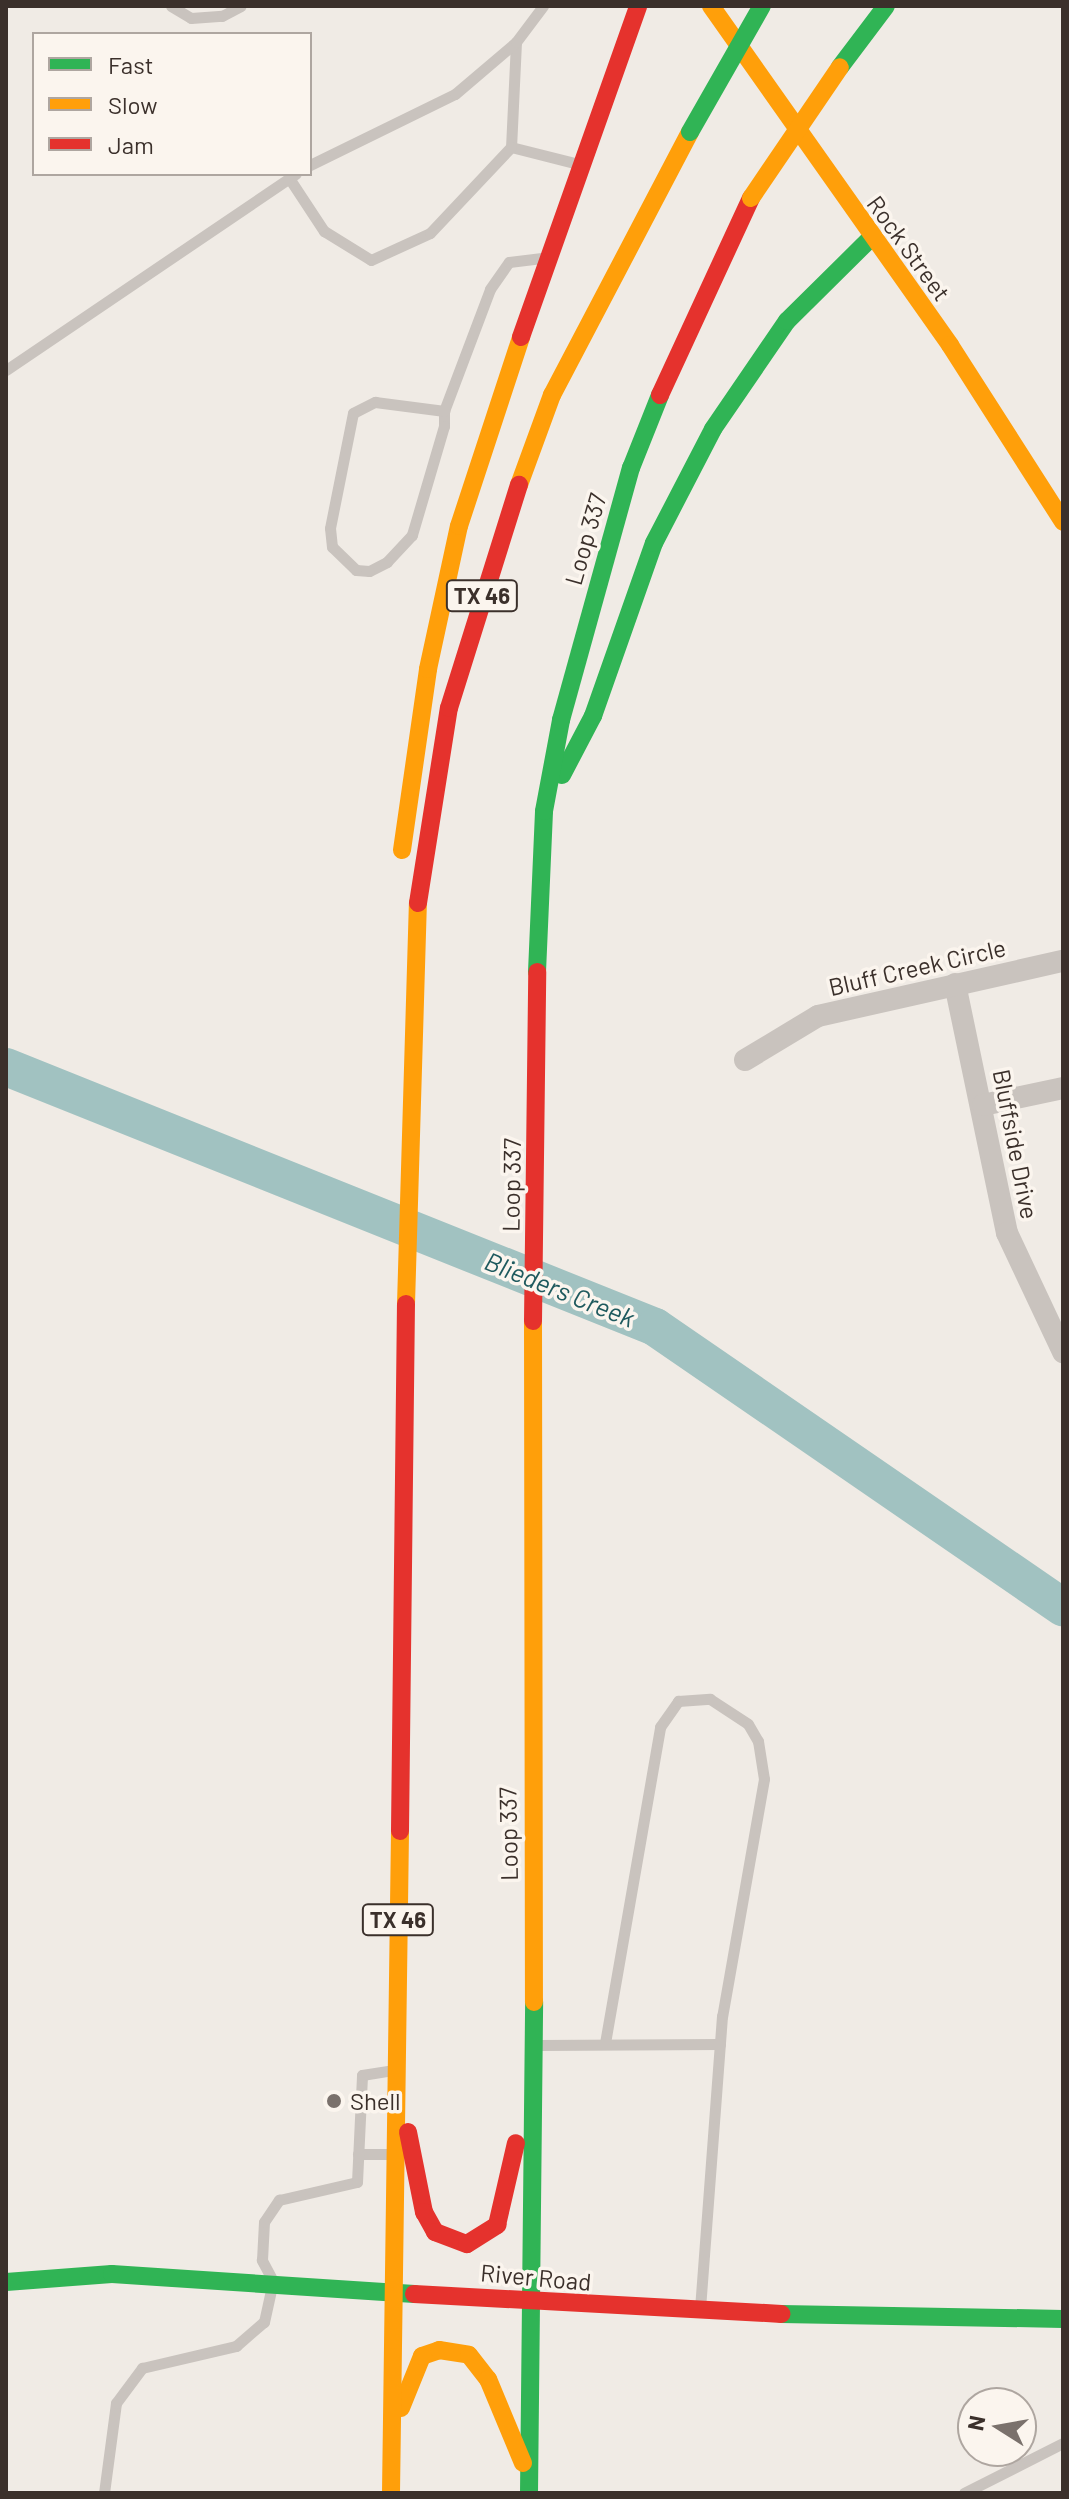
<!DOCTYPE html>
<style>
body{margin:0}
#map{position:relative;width:1069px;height:2499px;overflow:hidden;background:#f0ebe5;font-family:Barlow,sans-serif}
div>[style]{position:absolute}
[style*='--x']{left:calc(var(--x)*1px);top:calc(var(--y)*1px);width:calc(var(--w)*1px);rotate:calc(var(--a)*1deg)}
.river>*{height:38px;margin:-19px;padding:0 19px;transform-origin:19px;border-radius:19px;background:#a1c2c1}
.lane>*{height:11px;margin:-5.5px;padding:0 5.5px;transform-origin:5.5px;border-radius:5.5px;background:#c9c3be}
.street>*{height:22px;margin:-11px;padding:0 11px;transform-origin:11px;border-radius:11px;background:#c9c3be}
.fast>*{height:18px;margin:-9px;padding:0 9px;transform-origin:9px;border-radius:9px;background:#30b455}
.slow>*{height:18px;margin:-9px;padding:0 9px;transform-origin:9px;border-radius:9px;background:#ff9f0a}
.jam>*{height:18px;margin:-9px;padding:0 9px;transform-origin:9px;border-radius:9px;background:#e5322d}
.fast-bridge>*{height:18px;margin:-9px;padding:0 9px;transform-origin:9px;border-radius:9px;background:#30b455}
.slow-bridge>*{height:18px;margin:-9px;padding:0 9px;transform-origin:9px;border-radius:9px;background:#ff9f0a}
.dots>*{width:22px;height:22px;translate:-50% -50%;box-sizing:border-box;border:4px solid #fbf5ee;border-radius:50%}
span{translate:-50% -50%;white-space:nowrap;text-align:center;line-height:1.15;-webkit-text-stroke:7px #fbf5ee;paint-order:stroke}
.shield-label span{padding:2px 6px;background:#fbf5ee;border:2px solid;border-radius:6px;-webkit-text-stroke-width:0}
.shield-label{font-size:22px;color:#3b302b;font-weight:700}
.street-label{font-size:24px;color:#3b302b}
.poi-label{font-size:24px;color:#3b302b}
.left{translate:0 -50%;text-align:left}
.water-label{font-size:26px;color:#1f5a5e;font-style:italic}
.frame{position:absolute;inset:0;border:8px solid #3b302b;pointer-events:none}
.legend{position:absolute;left:32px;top:32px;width:280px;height:144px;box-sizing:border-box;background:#fbf5ee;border:2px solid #aea6a0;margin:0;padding:10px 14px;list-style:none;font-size:24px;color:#3b302b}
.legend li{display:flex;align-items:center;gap:16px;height:40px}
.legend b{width:40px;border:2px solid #aea6a0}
.north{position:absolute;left:957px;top:2387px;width:80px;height:80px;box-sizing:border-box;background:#fbf5ee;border:2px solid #aea6a0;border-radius:50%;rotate:281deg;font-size:22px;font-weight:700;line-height:32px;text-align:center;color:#3b302b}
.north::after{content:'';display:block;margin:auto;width:28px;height:36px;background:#7a716c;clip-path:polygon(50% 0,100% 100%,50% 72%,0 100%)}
</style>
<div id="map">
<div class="river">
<div style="--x:6;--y:1067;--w:699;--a:21.83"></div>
<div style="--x:655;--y:1327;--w:495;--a:34.5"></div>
</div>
<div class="lane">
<div style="--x:171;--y:6;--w:23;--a:31"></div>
<div style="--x:191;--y:18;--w:31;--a:-4"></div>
<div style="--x:222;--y:16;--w:21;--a:-28"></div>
<div style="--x:516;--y:42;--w:105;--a:92.7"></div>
<div style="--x:511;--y:147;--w:69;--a:14.2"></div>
<div style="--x:310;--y:165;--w:161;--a:-26.1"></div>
<div style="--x:455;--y:94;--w:80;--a:-40.4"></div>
<div style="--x:516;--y:42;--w:45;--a:-53.1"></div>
<div style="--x:289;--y:178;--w:64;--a:56.6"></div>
<div style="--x:324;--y:231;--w:55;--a:31.7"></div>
<div style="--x:371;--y:260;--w:65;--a:-24.6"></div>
<div style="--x:430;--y:233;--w:118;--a:-46.7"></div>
<div style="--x:6;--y:370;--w:350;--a:-34.1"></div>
<div style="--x:444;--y:411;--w:15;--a:90"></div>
<div style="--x:444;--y:426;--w:114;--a:106.4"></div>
<div style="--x:412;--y:535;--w:37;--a:133"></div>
<div style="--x:387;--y:562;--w:20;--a:153"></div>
<div style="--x:369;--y:571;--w:13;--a:-176"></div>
<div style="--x:356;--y:570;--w:33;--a:-136"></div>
<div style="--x:332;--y:547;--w:19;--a:-96"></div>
<div style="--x:330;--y:528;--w:117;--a:-78.7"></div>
<div style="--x:353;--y:413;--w:25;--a:-27"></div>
<div style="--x:375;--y:402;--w:70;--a:7.4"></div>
<div style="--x:444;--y:411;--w:130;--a:-69.3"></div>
<div style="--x:490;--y:289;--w:33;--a:-55"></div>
<div style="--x:509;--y:262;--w:33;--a:-7"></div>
<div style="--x:605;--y:2043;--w:321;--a:-80.1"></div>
<div style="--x:660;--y:1727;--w:32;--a:-55"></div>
<div style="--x:678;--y:1701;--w:32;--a:-4"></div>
<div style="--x:710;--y:1699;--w:45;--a:33.3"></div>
<div style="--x:748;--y:1724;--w:20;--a:60"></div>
<div style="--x:758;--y:1741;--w:38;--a:81"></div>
<div style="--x:764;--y:1779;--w:241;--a:100"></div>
<div style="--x:722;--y:2016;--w:293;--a:94.3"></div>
<div style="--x:539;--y:2045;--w:181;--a:-0.3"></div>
<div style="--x:358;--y:2154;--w:35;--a:0"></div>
<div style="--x:104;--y:2493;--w:91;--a:-82.4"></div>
<div style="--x:116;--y:2403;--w:44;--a:-53.4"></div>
<div style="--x:142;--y:2368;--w:97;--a:-13.2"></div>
<div style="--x:236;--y:2346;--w:37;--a:-41"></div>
<div style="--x:264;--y:2322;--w:42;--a:-77.6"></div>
<div style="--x:273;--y:2281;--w:24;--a:-118"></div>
<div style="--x:262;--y:2260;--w:38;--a:-87"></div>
<div style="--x:264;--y:2222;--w:27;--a:-56"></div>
<div style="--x:279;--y:2200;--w:80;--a:-13"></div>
<div style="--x:357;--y:2182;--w:107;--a:-87.3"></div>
<div style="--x:362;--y:2075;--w:31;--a:-9"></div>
<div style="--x:964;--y:2493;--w:111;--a:-26.8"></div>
</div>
<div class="street">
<div style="--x:955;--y:984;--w:254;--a:78.2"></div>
<div style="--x:1007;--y:1233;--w:132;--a:64.8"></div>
<div style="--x:745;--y:1060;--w:85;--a:-31.1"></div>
<div style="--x:818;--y:1016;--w:251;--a:-12.7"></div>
<div style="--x:983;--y:1105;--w:82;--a:-12"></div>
</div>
<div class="fast">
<div style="--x:840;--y:67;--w:76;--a:-53"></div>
<div style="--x:562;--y:775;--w:67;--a:-62.3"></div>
<div style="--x:593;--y:716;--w:183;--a:-70.6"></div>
<div style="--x:654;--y:543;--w:128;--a:-62.6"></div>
<div style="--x:713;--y:429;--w:131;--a:-55.6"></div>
<div style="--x:787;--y:321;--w:118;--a:-44.7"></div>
<div style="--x:537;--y:972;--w:161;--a:-87.5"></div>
<div style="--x:544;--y:811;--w:93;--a:-79.4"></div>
<div style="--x:561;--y:720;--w:262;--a:-74.5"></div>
<div style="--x:631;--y:468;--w:79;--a:-68.3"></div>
<div style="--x:6;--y:2282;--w:106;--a:-4.3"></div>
<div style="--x:112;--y:2274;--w:303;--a:3.8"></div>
<div style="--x:781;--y:2314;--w:282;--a:1"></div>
<div style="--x:529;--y:2493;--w:491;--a:-89.4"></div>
</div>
<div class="slow">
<div style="--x:711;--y:6;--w:415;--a:54.8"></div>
<div style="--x:950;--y:345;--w:210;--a:57.4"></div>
<div style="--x:519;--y:485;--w:96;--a:-69.9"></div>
<div style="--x:552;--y:395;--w:297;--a:-62.3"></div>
<div style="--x:402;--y:850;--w:183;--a:-81.8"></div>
<div style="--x:428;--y:669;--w:146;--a:-77.8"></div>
<div style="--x:459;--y:526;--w:199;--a:-71.8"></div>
<div style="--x:406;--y:1304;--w:401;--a:-88.3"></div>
<div style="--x:533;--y:1321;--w:681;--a:89.92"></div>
<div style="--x:401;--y:2408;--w:56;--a:-68"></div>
<div style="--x:422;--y:2356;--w:18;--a:-19"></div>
<div style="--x:439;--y:2350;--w:30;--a:9"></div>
<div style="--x:469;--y:2355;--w:31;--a:52"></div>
<div style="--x:488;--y:2379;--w:91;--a:67.4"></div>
<div style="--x:391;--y:2493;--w:662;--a:-89.22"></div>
</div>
<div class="jam">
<div style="--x:521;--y:337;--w:351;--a:-70.5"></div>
<div style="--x:660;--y:395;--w:217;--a:-65.2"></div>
<div style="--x:418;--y:903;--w:197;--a:-81"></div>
<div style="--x:449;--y:708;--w:234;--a:-72.6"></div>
<div style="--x:533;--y:1321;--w:349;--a:-89.3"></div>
<div style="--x:400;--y:1831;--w:527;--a:-89.35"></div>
<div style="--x:408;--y:2132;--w:82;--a:78.7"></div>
<div style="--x:424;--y:2212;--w:23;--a:61"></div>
<div style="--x:435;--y:2232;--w:34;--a:21"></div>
<div style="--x:467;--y:2244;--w:36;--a:-32"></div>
<div style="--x:497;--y:2225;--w:84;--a:-77"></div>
<div style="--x:414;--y:2294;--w:368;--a:3.1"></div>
</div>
<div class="fast-bridge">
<div style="--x:690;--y:132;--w:145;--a:-60.3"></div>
</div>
<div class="slow-bridge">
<div style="--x:751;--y:198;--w:158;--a:-55.8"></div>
</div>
<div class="dots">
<div style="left:334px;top:2101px;background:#7a716c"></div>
</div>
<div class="shield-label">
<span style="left:482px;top:596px">TX 46</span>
<span style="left:398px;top:1920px">TX 46</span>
</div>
<div class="street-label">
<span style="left:909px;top:248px;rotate:54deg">Rock Street</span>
<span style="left:585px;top:539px;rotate:-74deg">Loop 337</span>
<span style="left:917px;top:967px;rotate:-13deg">Bluff Creek Circle</span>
<span style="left:1016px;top:1144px;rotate:79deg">Bluffside Drive</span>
<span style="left:511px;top:1185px;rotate:-89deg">Loop 337</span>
<span style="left:508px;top:1834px;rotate:-91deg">Loop 337</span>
<span style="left:536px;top:2277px;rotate:5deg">River Road</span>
</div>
<div class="poi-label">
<span class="left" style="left:350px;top:2101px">Shell</span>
</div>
<div class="water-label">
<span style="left:560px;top:1289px;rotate:22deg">Blieders Creek</span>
</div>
<div class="frame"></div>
<ul class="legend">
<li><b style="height:10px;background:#30b455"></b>Fast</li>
<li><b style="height:10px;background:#ff9f0a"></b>Slow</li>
<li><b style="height:10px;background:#e5322d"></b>Jam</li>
</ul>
<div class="north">N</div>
</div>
